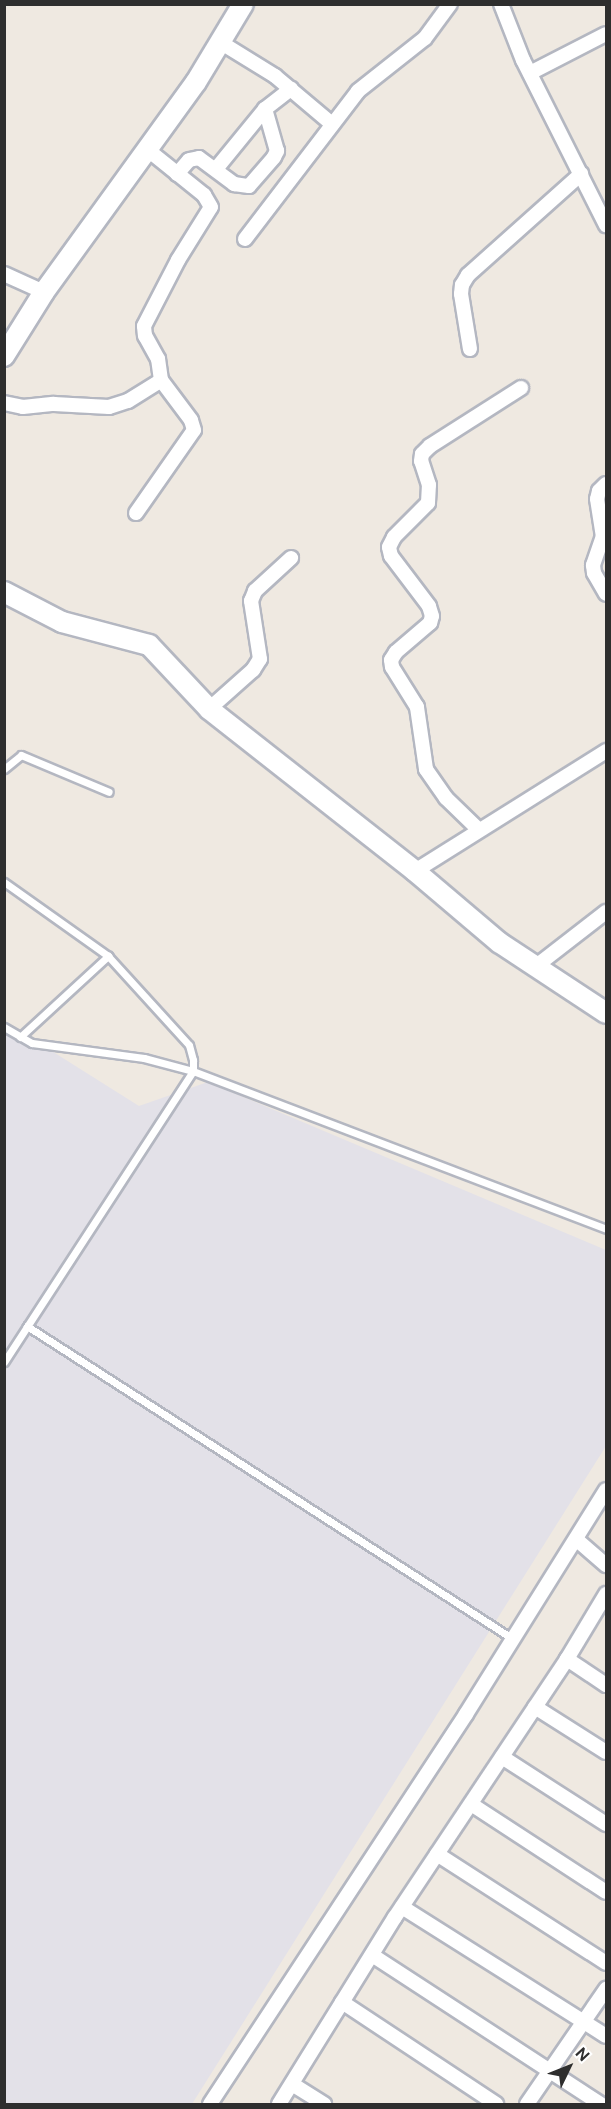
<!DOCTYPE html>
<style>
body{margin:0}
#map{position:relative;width:611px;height:2109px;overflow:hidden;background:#efe9e1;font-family:"DM Sans",sans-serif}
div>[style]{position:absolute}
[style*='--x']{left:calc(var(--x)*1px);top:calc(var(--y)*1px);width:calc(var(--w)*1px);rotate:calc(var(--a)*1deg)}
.industrial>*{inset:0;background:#e3e1e8}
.roads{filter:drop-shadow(2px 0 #b4b7c1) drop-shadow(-2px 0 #b4b7c1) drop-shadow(0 2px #b4b7c1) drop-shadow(0 -2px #b4b7c1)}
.lane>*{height:7px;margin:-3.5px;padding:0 3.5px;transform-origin:3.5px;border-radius:3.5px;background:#fff}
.street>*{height:14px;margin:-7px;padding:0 7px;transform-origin:7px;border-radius:7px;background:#fff}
.secondary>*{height:20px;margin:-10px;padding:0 10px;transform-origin:10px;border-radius:10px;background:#fff}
span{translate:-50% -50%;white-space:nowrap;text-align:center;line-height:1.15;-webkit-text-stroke:6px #fff;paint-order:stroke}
.frame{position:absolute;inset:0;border:6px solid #2e2e2e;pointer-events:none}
.north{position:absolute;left:539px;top:2037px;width:60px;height:60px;-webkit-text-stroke:4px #fff;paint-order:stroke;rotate:47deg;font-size:16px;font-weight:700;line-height:24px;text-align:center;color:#2e2e2e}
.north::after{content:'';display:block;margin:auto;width:21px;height:27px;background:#2e2e2e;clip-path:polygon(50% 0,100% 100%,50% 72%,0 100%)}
</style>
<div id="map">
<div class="industrial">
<div style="clip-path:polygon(4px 1021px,139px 1106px,208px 1082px,606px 1250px,606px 1446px,192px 2104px,5px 2104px)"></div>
</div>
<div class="roads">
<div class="lane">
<div style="--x:4;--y:769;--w:22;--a:-39"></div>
<div style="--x:21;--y:755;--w:95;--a:22.8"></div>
<div style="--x:4;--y:882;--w:128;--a:35.4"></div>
<div style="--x:108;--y:956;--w:120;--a:47.7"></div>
<div style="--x:189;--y:1045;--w:16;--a:75"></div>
<div style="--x:193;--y:1060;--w:11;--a:90"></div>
<div style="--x:193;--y:1071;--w:347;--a:123"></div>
<div style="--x:4;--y:1027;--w:32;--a:30"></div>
<div style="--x:32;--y:1043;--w:113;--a:7.6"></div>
<div style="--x:144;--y:1058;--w:51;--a:14.9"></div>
<div style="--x:193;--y:1071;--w:442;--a:20.9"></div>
<div style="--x:20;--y:1037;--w:120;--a:-42.6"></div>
<div style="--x:27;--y:1326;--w:578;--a:32.78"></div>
</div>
<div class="street">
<div style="--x:501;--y:4;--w:60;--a:68.6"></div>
<div style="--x:523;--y:60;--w:185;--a:63.3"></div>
<div style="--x:220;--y:42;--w:65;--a:31.7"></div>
<div style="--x:275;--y:76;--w:75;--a:40.1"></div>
<div style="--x:530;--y:73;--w:85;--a:-27.2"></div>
<div style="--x:216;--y:169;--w:77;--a:-50.8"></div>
<div style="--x:265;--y:109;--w:33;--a:-38"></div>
<div style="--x:177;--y:174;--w:18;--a:-49"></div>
<div style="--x:189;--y:160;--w:10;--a:-11"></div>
<div style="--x:199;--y:158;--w:44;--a:36.6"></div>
<div style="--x:234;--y:184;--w:15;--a:8"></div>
<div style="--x:249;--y:186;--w:38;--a:-49"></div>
<div style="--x:274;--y:157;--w:7;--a:-63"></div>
<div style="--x:277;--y:151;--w:44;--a:-105.9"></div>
<div style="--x:245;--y:239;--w:186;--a:-52.6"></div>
<div style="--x:358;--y:91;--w:85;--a:-38.3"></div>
<div style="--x:425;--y:38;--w:42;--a:-53.7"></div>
<div style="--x:4;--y:274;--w:44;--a:24.2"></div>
<div style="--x:470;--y:349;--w:56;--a:-99.3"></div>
<div style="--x:461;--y:294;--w:9;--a:-84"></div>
<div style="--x:462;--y:285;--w:12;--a:-59"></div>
<div style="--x:468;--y:275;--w:152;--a:-41.8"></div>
<div style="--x:4;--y:403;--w:19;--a:12"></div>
<div style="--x:23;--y:407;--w:31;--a:-6"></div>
<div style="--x:54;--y:404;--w:55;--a:3.1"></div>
<div style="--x:109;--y:407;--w:20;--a:-18"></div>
<div style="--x:128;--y:401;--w:39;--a:-32"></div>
<div style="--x:606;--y:484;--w:10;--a:135"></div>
<div style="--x:599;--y:491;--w:8;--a:104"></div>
<div style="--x:597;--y:499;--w:37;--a:81"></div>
<div style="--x:603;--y:536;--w:31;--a:109"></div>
<div style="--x:593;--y:565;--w:8;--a:83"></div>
<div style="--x:594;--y:573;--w:24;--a:60"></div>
<div style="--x:136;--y:513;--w:101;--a:-55.1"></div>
<div style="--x:194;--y:430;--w:10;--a:-107"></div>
<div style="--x:191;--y:420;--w:50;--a:-126.9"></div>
<div style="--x:161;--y:380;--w:21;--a:-98"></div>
<div style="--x:158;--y:359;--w:26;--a:-119"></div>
<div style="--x:145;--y:336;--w:10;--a:-96"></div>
<div style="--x:144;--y:326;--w:74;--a:-62.7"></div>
<div style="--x:178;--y:260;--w:62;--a:-58.1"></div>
<div style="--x:211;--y:207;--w:14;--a:-120"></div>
<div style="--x:204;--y:195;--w:72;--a:-141.2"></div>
<div style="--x:209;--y:709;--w:59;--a:-41.6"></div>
<div style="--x:253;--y:670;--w:13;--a:-58"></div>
<div style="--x:260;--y:659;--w:59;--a:-98.8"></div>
<div style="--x:251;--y:601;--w:11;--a:-68"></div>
<div style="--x:255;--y:591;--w:49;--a:-42.5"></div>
<div style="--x:479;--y:830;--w:46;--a:-135.9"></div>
<div style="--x:446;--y:798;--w:35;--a:-125"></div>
<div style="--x:426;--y:769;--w:63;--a:-98.3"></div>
<div style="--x:417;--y:707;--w:47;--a:-122"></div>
<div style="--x:392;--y:667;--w:7;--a:-98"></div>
<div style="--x:391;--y:660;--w:9;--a:-58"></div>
<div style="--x:396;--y:652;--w:45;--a:-40.5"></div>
<div style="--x:430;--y:623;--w:7;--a:-74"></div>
<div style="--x:432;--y:616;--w:10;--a:-107"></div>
<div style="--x:429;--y:606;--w:63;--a:-127.2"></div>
<div style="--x:391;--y:556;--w:9;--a:-103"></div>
<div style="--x:389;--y:547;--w:11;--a:-63"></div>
<div style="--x:394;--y:537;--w:48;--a:-45"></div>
<div style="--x:428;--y:503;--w:18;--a:-87"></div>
<div style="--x:429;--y:485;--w:25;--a:-108"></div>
<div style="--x:421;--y:461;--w:7;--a:-82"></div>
<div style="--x:422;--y:454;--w:11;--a:-45"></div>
<div style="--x:430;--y:446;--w:108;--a:-32.5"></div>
<div style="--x:415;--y:871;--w:226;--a:-32.1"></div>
<div style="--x:535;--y:967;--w:90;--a:-37.8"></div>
<div style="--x:576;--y:1539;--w:40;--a:41"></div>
<div style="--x:567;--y:1659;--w:47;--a:33.7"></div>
<div style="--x:535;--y:1707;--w:84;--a:32.4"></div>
<div style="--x:502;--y:1757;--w:124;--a:32.8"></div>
<div style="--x:471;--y:1804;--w:161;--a:33.1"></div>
<div style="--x:437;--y:1854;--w:201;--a:32.8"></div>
<div style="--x:402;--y:1907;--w:241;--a:32.3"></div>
<div style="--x:372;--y:1955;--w:273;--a:33.1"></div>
<div style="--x:342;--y:2002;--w:185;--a:33.5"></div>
<div style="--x:292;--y:2084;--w:38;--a:32"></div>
<div style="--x:210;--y:2104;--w:467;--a:-56.7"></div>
<div style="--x:466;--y:1714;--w:264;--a:-58"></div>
<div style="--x:279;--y:2104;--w:220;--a:-58.2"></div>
<div style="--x:395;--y:1917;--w:310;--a:-56.3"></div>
<div style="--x:567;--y:1659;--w:76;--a:-59"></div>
<div style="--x:527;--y:2104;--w:140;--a:-55.5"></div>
</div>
<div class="secondary">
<div style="--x:4;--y:356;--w:75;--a:-58"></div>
<div style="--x:44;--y:292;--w:259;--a:-54.1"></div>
<div style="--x:196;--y:82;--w:91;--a:-58.9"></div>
<div style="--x:4;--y:592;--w:65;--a:27.3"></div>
<div style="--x:62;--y:622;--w:90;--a:14.8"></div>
<div style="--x:149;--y:645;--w:88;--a:46.8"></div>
<div style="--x:209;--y:709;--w:262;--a:38.2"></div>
<div style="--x:415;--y:871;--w:111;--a:40.3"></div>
<div style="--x:500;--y:943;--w:127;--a:33.4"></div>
</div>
</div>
<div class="frame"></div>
<div class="north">N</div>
</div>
